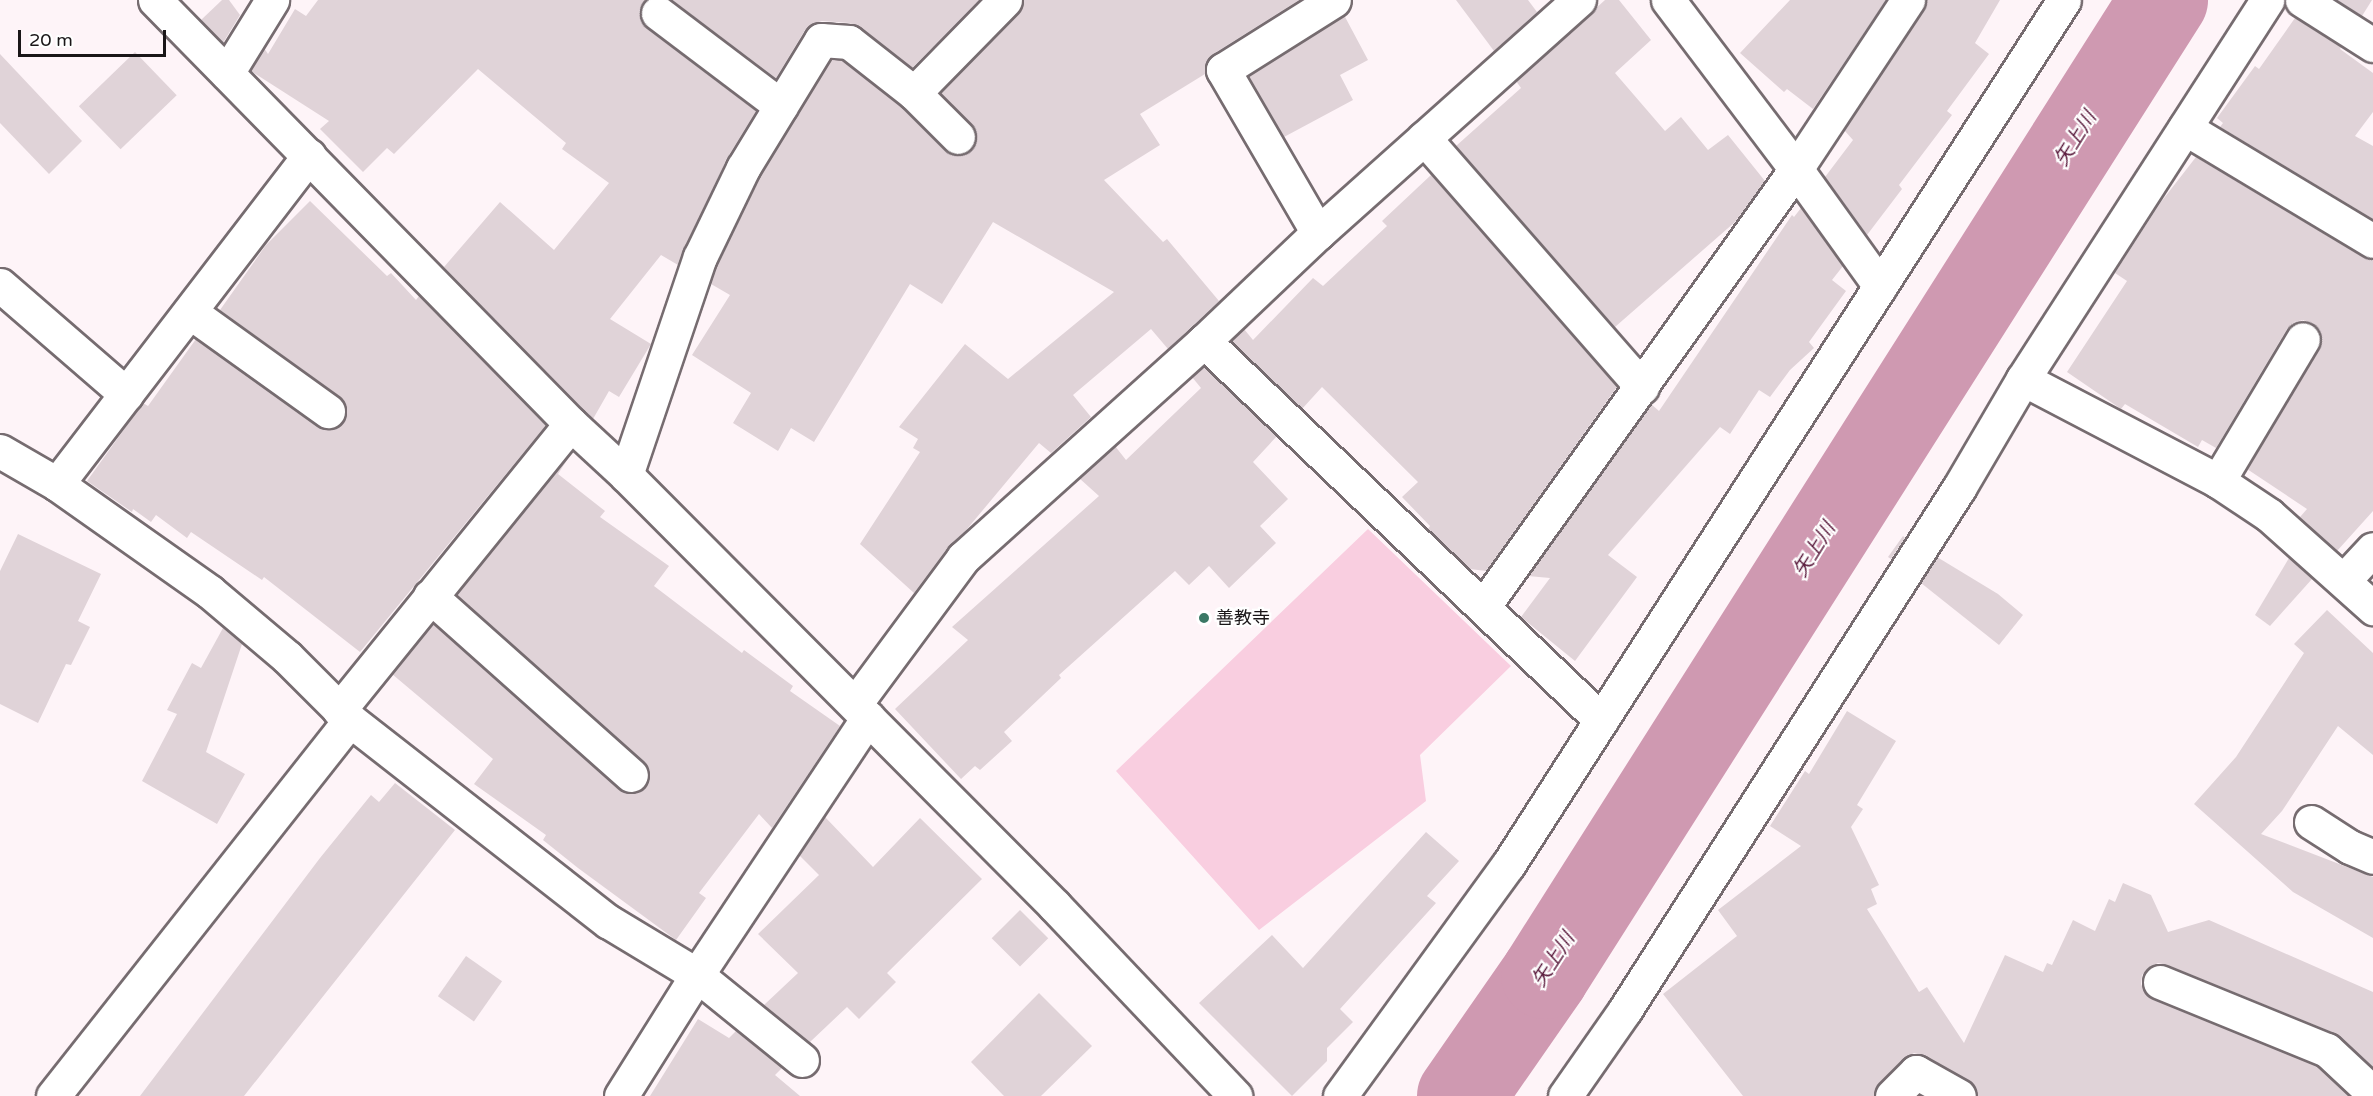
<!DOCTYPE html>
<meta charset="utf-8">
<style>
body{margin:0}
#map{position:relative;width:2373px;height:1096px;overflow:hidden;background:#fef4f8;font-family:"Varela Round","Noto Sans JP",sans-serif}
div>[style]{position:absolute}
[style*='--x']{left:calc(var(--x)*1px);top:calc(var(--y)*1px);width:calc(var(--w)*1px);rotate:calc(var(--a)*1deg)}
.green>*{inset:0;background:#f9cee0}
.river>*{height:88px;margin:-44px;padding:0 44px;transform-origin:44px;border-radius:44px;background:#cf99b1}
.building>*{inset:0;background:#e0d3d8;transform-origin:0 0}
.roads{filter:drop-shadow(2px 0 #766c70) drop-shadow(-2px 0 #766c70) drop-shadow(0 2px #766c70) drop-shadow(0 -2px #766c70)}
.minor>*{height:33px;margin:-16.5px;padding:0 16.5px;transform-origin:16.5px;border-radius:16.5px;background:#fff}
.dots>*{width:16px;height:16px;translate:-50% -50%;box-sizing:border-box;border:3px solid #fff;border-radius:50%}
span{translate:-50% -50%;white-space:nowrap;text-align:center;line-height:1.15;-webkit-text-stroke:4.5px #fff;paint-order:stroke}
.poi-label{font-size:18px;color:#1a1618}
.left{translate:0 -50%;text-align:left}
.water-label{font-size:20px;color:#5a1a3c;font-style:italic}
.scale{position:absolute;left:18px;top:30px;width:148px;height:27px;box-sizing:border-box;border:3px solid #1a1618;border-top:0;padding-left:8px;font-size:18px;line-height:21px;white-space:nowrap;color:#1a1618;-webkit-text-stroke:4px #fff;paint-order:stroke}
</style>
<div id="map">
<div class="green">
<div style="clip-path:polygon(1368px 529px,1511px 666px,1420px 755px,1426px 801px,1259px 930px,1116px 771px)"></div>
</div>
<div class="river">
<div style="--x:1461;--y:1096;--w:147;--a:-55.2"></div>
<div style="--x:1545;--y:975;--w:1155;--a:-57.59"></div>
</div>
<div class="building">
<div style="clip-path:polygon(222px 0,229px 0,240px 15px,223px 43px,201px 20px)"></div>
<div style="clip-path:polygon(318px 0,645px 0,639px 11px,641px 21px,647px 28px,756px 111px,726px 160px,678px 265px,661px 255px,610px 319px,651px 344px,619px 397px,609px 391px,593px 419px,444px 267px,500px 202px,554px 250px,609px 183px,562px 149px,566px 143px,478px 69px,394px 154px,387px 148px,363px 172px,320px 129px,329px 121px,251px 71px,264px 48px,268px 54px,295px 9px,306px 16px)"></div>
<div style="clip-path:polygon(672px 0,979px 0,912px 68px,860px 27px,850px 23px,822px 21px,812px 24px,805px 30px,776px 78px)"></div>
<div style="clip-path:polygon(1023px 0,1299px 0,1213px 54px,1206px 62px,1205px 74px,1140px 114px,1160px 145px,1104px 180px,1163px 242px,1167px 239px,1219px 301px,1168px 349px,1151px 329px,1073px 395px,1091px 417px,1051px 453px,1039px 443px,967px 529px,948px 547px,914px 593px,860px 544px,920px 452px,913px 448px,918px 439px,899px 427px,965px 344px,1008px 379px,1114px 292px,993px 222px,942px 304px,910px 284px,814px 442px,791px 428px,778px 451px,733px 423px,751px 393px,692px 355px,730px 295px,711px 284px,717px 264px,759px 177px,831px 60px,842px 60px,902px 107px,945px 151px,954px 155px,963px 155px,971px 151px,976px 142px,976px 132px,940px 93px,1018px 13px)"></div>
<div style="clip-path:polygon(1456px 0,1528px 0,1537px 12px,1494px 51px)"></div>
<div style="clip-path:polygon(1605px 0,1619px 0,1651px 40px,1615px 73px,1665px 131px,1681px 117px,1708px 150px,1728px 135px,1765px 181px,1735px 222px,1615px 327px,1456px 146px,1521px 88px,1516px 81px)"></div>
<div style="clip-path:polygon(1790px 0,1886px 0,1813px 109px,1787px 89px,1784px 92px,1740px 53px)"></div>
<div style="clip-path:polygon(1927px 0,2000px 0,1975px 43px,1989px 54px,1947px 111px,1952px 115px,1899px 185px,1902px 189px,1867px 235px,1825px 177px,1853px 140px,1844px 130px,1924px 10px)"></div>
<div style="clip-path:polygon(2337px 0,2372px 0,2362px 16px)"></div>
<div style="clip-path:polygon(1344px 15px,1368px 60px,1340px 75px,1353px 100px,1284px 137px,1249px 76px)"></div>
<div style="clip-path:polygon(2295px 18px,2341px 47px,2340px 49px,2373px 73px,2373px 112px,2355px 136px,2373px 146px,2373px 219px,2220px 127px,2223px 123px,2217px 118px,2255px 66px,2259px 69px)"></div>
<div style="left:135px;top:52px;width:60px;height:78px;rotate:46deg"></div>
<div style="clip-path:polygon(0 54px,82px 141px,49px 174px,0 123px)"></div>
<div style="clip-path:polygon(2196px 157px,2363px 257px,2373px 260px,2373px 511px,2337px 551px,2300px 517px,2307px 509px,2247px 469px,2319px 349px,2322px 339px,2320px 330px,2313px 323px,2303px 320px,2294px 322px,2287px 329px,2216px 448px,2202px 440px,2198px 447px,2125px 404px,2121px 409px,2067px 372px,2127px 281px,2115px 273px,2161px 202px)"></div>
<div style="clip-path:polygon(1431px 175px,1617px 387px,1486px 571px,1470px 569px,1428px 529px,1430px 526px,1402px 497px,1418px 482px,1322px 387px,1302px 409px,1231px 341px,1244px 329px,1253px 340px,1313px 278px,1323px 286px,1387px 226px,1382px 221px)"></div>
<div style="clip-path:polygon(310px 201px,387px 276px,391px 273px,416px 300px,419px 296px,546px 425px,360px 652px,264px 577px,262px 580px,191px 532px,187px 538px,156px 515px,151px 522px,133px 509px,132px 512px,87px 481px,143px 403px,148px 406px,196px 339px,317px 426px,327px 430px,336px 428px,343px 422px,347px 412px,345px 403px,339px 396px,220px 310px,266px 245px)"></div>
<div style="clip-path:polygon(1801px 208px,1843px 266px,1832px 280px,1846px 291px,1809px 342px,1814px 348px,1790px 370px,1770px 397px,1759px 390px,1730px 434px,1720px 427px,1608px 555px,1637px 577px,1575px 661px,1521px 617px,1550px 578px,1528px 576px,1651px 404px,1659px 411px,1792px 215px,1794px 217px)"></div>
<div style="clip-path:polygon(1204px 367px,1277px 436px,1253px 462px,1288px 499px,1260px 526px,1276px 543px,1229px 588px,1209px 566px,1189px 585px,1175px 571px,1059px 675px,1061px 678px,1004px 732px,1012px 741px,980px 770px,975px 766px,961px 779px,895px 709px,968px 640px,952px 627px,1099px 496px,1079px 478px,1115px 446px,1126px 460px,1201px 388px,1192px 377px)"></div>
<div style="clip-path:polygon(571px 454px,558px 474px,605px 511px,600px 517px,669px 566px,654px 586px,742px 653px,744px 650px,793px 686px,790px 691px,840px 726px,772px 828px,759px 814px,699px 893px,706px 898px,676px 940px,578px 868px,543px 840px,546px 835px,474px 784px,493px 759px,392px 674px,433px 624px,619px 789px,627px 793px,636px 793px,645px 787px,649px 778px,649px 770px,643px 761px,457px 595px)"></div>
<div style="clip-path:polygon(18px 534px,101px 574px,78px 621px,90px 627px,71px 665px,66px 664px,38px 723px,0 704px,0 571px)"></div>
<div style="clip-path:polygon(1903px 536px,1905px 538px,1891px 559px,1888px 557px)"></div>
<div style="clip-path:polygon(1937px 557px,1998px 594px,2023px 615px,1999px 645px,1921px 583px)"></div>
<div style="clip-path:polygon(2289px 558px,2312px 579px,2270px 626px,2255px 615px)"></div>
<div style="clip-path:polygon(2327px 610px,2373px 653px,2373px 755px,2338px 726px,2282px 811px,2261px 834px,2373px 877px,2373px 938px,2293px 892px,2194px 804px,2236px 757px,2304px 653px,2294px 644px)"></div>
<div style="clip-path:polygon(223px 628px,242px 644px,206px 752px,245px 774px,217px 824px,142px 781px,177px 714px,167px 710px,192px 663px,201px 668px)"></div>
<div style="clip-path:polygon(1847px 711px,1896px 741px,1857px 805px,1863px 809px,1851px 827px,1879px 885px,1871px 889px,1877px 904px,1867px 909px,1919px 992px,1927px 987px,1964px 1043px,2005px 955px,2043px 972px,2047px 963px,2052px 965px,2073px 920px,2095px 931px,2109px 899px,2115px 902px,2123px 883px,2151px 895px,2168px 932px,2209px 920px,2373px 992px,2373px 1067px,2334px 1033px,2167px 965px,2158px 963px,2148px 968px,2142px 975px,2141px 984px,2145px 993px,2152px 999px,2317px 1066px,2349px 1096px,1978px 1096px,1975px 1087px,1968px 1080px,1925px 1056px,1914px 1053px,1903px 1059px,1879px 1083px,1874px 1096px,1743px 1096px,1663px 994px,1737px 936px,1718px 910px,1801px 846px,1770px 826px,1805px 771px,1809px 774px)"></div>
<div style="clip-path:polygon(395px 783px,455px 830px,244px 1096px,140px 1096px,320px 858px,371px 795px,379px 802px)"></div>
<div style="clip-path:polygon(825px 817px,873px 867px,920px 818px,982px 879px,887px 973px,896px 982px,859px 1019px,847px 1007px,810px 1042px,764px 1005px,798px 973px,758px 934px,819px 875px,799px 855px)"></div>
<div style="clip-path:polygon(1426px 832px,1459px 861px,1427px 896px,1436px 903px,1340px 1009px,1353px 1022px,1327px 1048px,1327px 1061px,1292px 1096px,1199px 1003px,1272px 935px,1303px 968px)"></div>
<div style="left:1020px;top:910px;width:40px;height:40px;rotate:45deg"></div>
<div style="left:466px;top:956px;width:44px;height:49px;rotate:35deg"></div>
<div style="clip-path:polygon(1039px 993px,1092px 1046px,1041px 1096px,1004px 1096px,971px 1062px)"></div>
<div style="clip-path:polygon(698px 1019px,729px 1038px,736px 1031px,782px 1068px,775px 1075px,800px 1096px,650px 1096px)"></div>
</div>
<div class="roads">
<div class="minor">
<div style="--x:155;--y:0;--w:594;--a:45.55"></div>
<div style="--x:571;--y:424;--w:75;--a:42.8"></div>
<div style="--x:626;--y:475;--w:608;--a:45.13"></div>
<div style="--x:1055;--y:906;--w:262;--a:46.5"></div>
<div style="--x:1668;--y:0;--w:212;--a:52.9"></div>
<div style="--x:1796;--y:169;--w:144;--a:54.3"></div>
<div style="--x:2302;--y:0;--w:84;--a:32.4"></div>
<div style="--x:658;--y:13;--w:154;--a:37.1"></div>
<div style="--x:227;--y:73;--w:86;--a:-58.3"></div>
<div style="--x:914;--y:93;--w:62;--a:45"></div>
<div style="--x:2185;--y:128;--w:219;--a:31"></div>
<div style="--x:1424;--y:138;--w:331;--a:48.8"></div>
<div style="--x:1318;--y:233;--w:189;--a:-120.2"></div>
<div style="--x:1223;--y:70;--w:131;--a:-32.2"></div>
<div style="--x:0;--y:285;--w:167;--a:40.9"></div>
<div style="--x:190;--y:312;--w:170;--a:35.7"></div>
<div style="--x:1204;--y:341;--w:549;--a:43.67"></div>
<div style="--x:2023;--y:379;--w:220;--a:27.6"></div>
<div style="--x:2218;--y:481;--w:61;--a:33.7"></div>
<div style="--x:2269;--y:515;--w:140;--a:41.8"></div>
<div style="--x:0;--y:451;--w:66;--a:30.1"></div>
<div style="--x:57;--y:484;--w:187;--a:35.2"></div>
<div style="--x:210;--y:592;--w:101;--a:40.2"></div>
<div style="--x:287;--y:657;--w:89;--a:45"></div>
<div style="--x:350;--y:720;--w:328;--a:38"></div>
<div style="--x:609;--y:922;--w:103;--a:31.1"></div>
<div style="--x:697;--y:975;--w:135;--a:39"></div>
<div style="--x:626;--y:475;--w:230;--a:-71.3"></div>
<div style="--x:700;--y:257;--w:99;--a:-64.2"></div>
<div style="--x:743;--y:168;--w:150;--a:-58.6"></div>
<div style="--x:821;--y:40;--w:28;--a:4"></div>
<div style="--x:849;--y:42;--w:83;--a:38.1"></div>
<div style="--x:914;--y:93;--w:130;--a:-45.6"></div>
<div style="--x:2218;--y:481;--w:165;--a:-59.1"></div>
<div style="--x:57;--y:484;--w:414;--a:-52.5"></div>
<div style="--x:2344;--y:580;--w:42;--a:-46.9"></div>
<div style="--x:430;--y:596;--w:269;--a:41.7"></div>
<div style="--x:1483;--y:607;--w:538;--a:-54.45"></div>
<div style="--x:1796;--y:169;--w:203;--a:-56.5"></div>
<div style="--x:855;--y:704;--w:182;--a:-53.5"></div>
<div style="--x:963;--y:558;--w:324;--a:-42"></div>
<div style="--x:1204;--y:341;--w:157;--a:-43.5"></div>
<div style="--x:1318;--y:233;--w:350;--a:-41.8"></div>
<div style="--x:339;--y:710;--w:368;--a:-51"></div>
<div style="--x:2311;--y:822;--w:46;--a:32.7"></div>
<div style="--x:2350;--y:847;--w:25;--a:23"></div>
<div style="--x:2160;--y:982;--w:180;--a:22.2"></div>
<div style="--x:2327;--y:1050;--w:63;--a:43.1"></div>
<div style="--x:53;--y:1096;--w:479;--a:-51.7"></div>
<div style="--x:621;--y:1096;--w:143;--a:-57.9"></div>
<div style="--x:697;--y:975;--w:309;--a:-56.4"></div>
<div style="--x:1340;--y:1096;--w:286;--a:-54"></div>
<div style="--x:1508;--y:865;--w:1028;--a:-57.27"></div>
<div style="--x:1565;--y:1096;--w:105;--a:-55.1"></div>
<div style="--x:1625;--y:1010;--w:620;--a:-57.39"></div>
<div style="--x:1959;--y:488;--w:126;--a:-59.6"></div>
<div style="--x:2023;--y:379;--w:451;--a:-57.2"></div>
<div style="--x:1892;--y:1096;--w:34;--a:-45"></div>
<div style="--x:1916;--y:1072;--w:49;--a:29.2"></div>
</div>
</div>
<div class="dots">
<div style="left:1204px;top:618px;background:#3a7865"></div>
</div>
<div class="poi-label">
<span class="left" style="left:1216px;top:618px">善教寺</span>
</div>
<div class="water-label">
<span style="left:2076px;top:139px;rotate:-58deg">矢上川</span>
<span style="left:1815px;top:550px;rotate:-58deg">矢上川</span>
<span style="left:1554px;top:960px;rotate:-57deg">矢上川</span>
</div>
<div class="scale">20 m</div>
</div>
